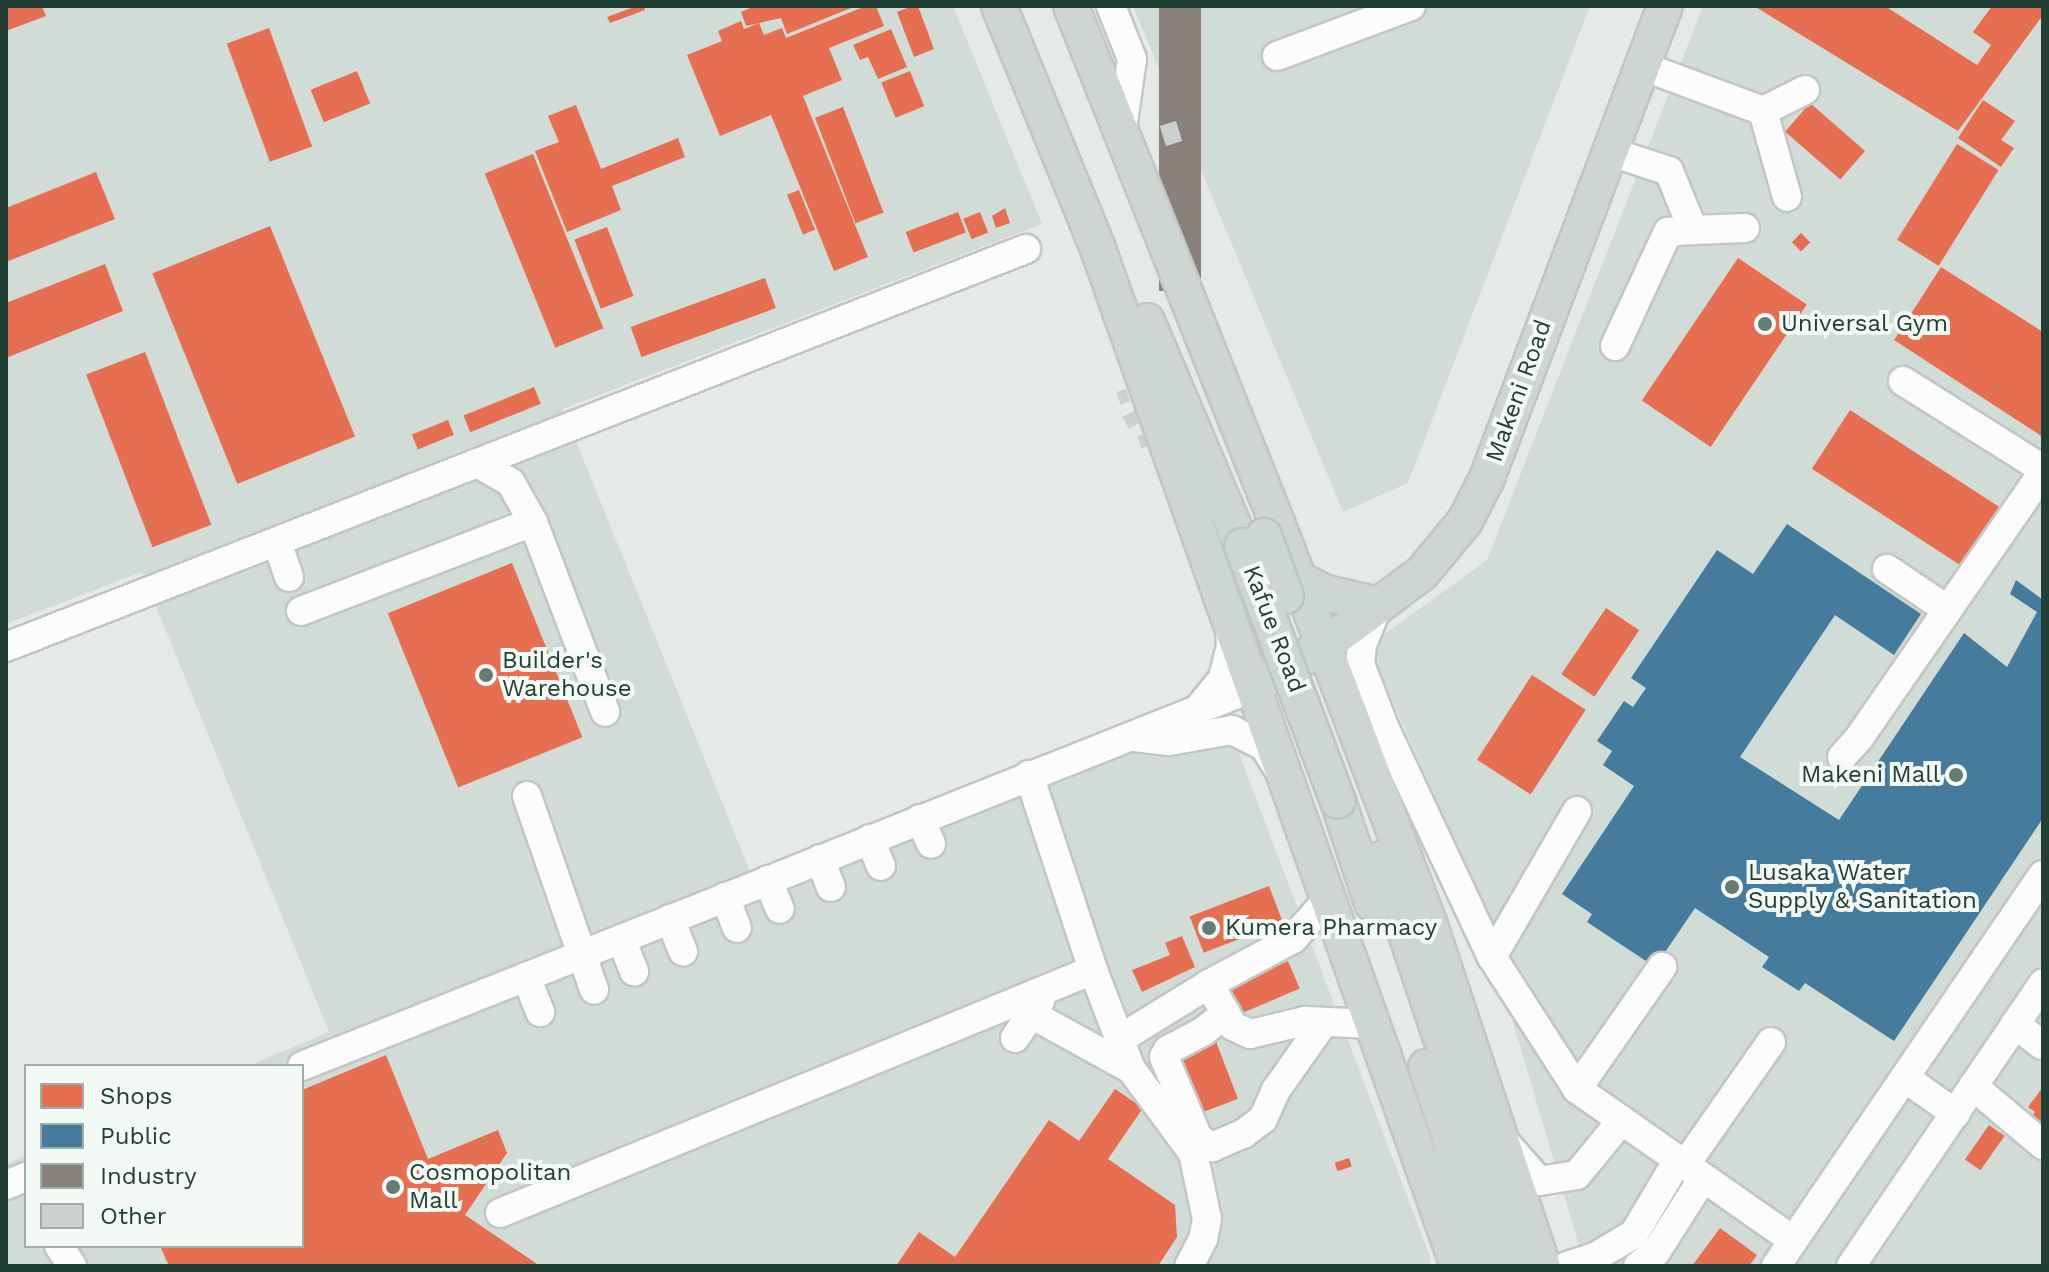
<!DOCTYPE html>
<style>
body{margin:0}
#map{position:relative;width:2049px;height:1272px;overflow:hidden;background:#e5eae7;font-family:"Work Sans",sans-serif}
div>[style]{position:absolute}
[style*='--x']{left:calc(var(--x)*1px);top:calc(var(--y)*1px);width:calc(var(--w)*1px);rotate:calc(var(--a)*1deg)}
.built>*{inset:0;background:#d2dcd7}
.shops>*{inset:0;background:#e76f51;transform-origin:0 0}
.public>*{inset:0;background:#457b9d}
.industry>*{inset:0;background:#8a817c;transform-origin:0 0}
.building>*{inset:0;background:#ccd1cf;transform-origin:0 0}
.roads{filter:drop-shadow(2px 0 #c2c7c4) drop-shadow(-2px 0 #c2c7c4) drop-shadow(0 2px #c2c7c4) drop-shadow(0 -2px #c2c7c4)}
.minor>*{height:28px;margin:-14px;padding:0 14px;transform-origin:14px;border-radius:14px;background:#fbfcfb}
.major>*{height:34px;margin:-17px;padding:0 17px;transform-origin:17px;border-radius:17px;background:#cdd6d3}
.bridges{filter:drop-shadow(2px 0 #bcc6c2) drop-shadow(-2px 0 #bcc6c2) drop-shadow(0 2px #bcc6c2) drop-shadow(0 -2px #bcc6c2)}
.major-bridge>*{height:34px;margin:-17px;padding:0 17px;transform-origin:17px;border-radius:17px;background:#cdd6d3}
.dots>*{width:22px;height:22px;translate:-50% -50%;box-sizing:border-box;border:4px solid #f3f9f5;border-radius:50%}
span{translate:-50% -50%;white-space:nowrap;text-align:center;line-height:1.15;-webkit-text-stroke:8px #f3f9f5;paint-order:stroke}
.poi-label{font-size:24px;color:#213f34}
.left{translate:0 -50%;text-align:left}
.right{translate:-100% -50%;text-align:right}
.street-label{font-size:24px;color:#213f34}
.frame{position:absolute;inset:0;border:8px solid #213f34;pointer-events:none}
.legend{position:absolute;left:24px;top:1064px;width:280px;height:184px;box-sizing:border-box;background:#f3f9f5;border:2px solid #9fafa8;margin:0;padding:10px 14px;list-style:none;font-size:24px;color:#213f34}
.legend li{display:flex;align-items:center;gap:16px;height:40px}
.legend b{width:40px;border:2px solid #9fafa8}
</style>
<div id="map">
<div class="built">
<div style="clip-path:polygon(6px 6px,953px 6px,1042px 224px,563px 409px,758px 891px,1054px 770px,1225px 717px,1431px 1259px,1428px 1266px,6px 1266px,6px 1164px,26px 1156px,26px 1246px,302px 1246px,302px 1066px,248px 1066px,329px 1032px,142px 572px,6px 624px)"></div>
<div style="clip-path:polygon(1133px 6px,1590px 6px,1408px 483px,1343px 512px)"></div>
<div style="clip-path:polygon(1703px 6px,2043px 6px,2043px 1266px,1585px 1266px,1470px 877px,1368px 646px,1487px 560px)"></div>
</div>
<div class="shops">
<div style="clip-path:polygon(6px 6px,42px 6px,46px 16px,6px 31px)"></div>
<div style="clip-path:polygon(637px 6px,644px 6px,645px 10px,610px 23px,607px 17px)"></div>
<div style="clip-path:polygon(755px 6px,856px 6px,787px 34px,781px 18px,746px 26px,741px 12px)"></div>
<div style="clip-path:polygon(866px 6px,876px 6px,884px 26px,829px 48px,842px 80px,803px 96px,868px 257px,834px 271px,771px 115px,720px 136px,687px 55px,722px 41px,718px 31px,741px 21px,744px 29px,759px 23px,764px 35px,782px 28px,786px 38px)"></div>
<div style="clip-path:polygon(912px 6px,918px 6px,934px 49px,914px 57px,897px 12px)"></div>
<div style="clip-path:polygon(1754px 6px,1885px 6px,1977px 65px,1991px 45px,1973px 32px,1992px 6px,2043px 6px,2043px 15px,1958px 131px)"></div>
<div style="left:269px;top:28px;width:126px;height:45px;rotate:70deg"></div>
<div style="clip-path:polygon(891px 29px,907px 67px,878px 79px,868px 57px,860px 60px,853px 45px)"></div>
<div style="left:357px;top:71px;width:35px;height:50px;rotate:68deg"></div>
<div style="left:910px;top:71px;width:38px;height:31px;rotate:68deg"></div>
<div style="clip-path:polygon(1983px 100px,2015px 121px,2001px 140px,2014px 148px,2001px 167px,1958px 138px)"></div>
<div style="left:1810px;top:103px;width:73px;height:38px;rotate:41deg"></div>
<div style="clip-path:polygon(576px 105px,601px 169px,678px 138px,685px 157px,612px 186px,621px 210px,567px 232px,535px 151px,559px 142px,548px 116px)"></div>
<div style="left:843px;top:107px;width:113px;height:30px;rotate:69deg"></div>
<div style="left:1957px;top:144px;width:49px;height:113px;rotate:32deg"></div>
<div style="left:533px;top:154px;width:188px;height:52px;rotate:68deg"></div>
<div style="clip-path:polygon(96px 172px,115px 219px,6px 262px,6px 208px)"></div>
<div style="left:799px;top:190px;width:43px;height:13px;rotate:68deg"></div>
<div style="clip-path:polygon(1005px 208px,1010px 223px,996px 228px,992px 216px)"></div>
<div style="left:958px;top:212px;width:22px;height:56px;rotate:69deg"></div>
<div style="left:980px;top:212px;width:22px;height:18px;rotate:68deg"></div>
<div style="left:270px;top:226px;width:227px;height:127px;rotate:68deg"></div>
<div style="left:607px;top:227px;width:74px;height:35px;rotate:69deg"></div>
<div style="left:1801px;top:233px;width:13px;height:13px;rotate:45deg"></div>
<div style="left:1738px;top:258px;width:83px;height:172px;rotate:34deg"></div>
<div style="clip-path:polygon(105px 264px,123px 311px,6px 358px,6px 303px)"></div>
<div style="clip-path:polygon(1941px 267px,2043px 332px,2043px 437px,1894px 340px)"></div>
<div style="left:765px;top:278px;width:32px;height:143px;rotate:70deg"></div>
<div style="left:145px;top:352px;width:185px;height:63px;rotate:69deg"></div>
<div style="left:534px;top:387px;width:18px;height:76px;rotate:68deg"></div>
<div style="left:1850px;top:410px;width:189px;height:70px;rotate:33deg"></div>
<div style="left:448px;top:420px;width:16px;height:39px;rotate:68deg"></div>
<div style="left:512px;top:563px;width:188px;height:134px;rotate:68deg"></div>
<div style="left:1606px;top:608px;width:40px;height:80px;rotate:34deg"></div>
<div style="left:1532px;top:675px;width:64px;height:101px;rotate:33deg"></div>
<div style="left:1269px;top:886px;width:39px;height:85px;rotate:69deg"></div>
<div style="clip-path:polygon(1182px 936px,1195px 967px,1142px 992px,1132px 970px,1170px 955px,1165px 943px)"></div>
<div style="left:1288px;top:961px;width:30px;height:67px;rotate:67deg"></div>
<div style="left:1215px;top:1039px;width:64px;height:43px;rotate:69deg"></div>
<div style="clip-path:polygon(386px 1055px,428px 1159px,498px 1130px,507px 1153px,465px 1215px,540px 1266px,169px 1266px,160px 1246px,302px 1246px,302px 1090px)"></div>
<div style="clip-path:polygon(2043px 1087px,2043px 1130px,2029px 1120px,2035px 1112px,2028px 1107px)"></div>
<div style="clip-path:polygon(1115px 1089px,1143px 1108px,1108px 1159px,1175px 1205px,1177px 1237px,1158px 1266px,896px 1266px,919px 1232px,955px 1257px,1049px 1120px,1079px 1141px)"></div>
<div style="left:1989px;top:1125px;width:19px;height:42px;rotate:35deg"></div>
<div style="left:1349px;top:1158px;width:9px;height:15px;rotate:72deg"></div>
<div style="clip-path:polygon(1720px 1228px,1757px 1255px,1749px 1266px,1692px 1266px)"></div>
</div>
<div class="public">
<div style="clip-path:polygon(1787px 524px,1921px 614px,1894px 655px,1835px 615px,1740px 757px,1839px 820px,1964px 633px,2007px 667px,2037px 612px,2010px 594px,2016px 580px,2043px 600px,2043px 818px,1894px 1041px,1805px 983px,1799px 991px,1762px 967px,1769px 957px,1695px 908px,1655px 967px,1587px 922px,1592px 914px,1562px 894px,1634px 786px,1603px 765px,1612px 751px,1597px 741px,1624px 701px,1633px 707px,1646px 688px,1631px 678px,1717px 550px,1753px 574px)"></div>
</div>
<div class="industry">
<div style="left:1159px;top:6px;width:42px;height:285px"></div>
</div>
<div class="building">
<div style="left:1176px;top:121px;width:21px;height:17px;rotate:73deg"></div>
<div style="left:1126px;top:389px;width:13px;height:10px;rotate:72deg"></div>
<div style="left:1136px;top:410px;width:13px;height:15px;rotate:63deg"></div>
<div style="left:1147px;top:433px;width:13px;height:10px;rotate:72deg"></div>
</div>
<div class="roads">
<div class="minor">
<div style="--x:1111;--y:6;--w:57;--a:68.4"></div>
<div style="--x:1132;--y:59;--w:78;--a:98.1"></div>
<div style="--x:1277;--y:56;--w:143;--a:-20.5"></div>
<div style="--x:1642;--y:66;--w:129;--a:20.4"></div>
<div style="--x:1763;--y:111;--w:47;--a:-26.6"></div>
<div style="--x:1763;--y:111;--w:89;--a:74.4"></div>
<div style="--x:1608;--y:151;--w:64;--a:18.2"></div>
<div style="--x:1669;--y:171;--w:64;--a:67.9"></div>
<div style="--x:1693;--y:230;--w:52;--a:-2.2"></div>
<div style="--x:1615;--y:346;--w:126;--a:-65.1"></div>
<div style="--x:1668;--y:232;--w:25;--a:-5"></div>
<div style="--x:1903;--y:381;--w:165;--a:32.2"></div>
<div style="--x:477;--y:463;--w:39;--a:30"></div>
<div style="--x:511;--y:483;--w:45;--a:60.6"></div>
<div style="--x:277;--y:542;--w:37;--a:71"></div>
<div style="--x:1887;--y:569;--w:73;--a:33.9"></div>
<div style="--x:1378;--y:605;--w:43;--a:111.8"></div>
<div style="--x:1362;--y:645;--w:19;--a:96"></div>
<div style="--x:1360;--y:664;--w:70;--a:69"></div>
<div style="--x:1385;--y:729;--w:252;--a:64.9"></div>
<div style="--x:301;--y:611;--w:248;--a:-21"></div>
<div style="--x:533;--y:522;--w:203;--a:69.2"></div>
<div style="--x:6;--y:647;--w:1095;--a:-21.32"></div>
<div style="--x:1199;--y:708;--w:38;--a:-51"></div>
<div style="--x:1223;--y:678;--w:33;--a:-76"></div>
<div style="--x:1231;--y:646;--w:19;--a:-93"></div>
<div style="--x:1135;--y:737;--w:34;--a:7"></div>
<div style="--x:1169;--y:741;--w:64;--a:-9.9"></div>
<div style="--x:1232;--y:730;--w:36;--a:27"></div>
<div style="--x:1264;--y:746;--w:25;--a:58"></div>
<div style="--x:1842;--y:757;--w:25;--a:-48"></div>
<div style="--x:1859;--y:738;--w:323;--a:-55.3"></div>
<div style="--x:1029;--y:775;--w:205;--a:71.8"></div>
<div style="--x:1093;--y:970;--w:106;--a:69"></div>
<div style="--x:527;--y:796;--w:205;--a:70.9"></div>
<div style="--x:1577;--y:811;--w:169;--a:120.2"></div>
<div style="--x:1492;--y:957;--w:157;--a:57.2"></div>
<div style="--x:1577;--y:1089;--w:264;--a:35"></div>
<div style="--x:920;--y:819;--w:27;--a:66"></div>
<div style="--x:870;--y:839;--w:29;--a:68"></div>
<div style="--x:820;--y:859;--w:30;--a:69"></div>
<div style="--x:768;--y:880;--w:31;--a:68"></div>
<div style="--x:725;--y:897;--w:33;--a:69"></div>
<div style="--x:1329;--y:898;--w:55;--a:131.3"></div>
<div style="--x:1293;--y:939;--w:95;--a:151.8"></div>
<div style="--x:1209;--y:984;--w:48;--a:60.3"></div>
<div style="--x:1233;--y:1026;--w:19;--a:25"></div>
<div style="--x:1250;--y:1034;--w:57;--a:-13.3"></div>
<div style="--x:1305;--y:1021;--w:68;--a:2.5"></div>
<div style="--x:670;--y:919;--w:35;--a:68"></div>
<div style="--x:621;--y:939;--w:35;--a:68"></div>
<div style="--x:526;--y:977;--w:38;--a:68"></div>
<div style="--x:1226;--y:1013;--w:28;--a:141"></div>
<div style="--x:1204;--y:1031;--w:41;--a:152.2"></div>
<div style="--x:1168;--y:1050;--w:8;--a:120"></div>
<div style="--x:1164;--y:1057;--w:88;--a:67.2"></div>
<div style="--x:1198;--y:1138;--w:17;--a:33"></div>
<div style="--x:1212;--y:1147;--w:34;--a:-23"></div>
<div style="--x:1243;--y:1134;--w:25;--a:-37"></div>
<div style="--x:1263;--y:1119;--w:32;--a:-66"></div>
<div style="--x:1276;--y:1090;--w:83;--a:-54.8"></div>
<div style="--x:1031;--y:1014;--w:114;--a:28.8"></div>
<div style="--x:1131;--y:1069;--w:104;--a:53.6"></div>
<div style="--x:1193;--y:1153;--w:67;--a:78"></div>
<div style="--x:1207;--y:1219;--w:20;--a:101"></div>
<div style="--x:1203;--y:1239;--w:30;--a:117"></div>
<div style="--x:2015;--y:1024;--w:34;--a:38"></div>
<div style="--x:1015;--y:1038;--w:45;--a:-56"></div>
<div style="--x:1120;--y:1039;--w:105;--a:-31.7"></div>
<div style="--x:302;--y:1066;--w:1026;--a:-21.69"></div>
<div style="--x:1905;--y:1078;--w:62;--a:35.2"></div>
<div style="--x:1973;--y:1086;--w:92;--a:40.1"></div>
<div style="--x:1577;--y:1089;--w:149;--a:-55.1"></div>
<div style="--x:1504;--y:1141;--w:53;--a:48.8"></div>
<div style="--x:1539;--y:1181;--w:38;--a:-9"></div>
<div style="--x:1577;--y:1175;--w:71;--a:-50.7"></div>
<div style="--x:1685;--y:1165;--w:150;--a:-55"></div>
<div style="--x:6;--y:1185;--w:22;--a:-22"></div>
<div style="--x:500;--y:1213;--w:641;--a:-22.28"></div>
<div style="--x:59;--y:1246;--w:24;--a:57"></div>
<div style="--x:1567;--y:1266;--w:29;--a:-18"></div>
<div style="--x:1595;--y:1257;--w:45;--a:-30.5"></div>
<div style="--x:1634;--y:1234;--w:86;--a:-59.3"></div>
<div style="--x:1638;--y:1266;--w:23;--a:-38"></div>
<div style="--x:1656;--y:1252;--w:88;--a:-57.6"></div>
<div style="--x:1776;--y:1266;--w:473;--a:-55.7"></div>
<div style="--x:1851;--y:1266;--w:342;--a:-55.8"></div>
</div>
<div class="major">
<div style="--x:999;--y:6;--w:259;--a:67.8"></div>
<div style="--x:1097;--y:246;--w:1082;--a:70.51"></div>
<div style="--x:1071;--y:6;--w:559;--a:68.26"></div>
<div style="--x:1278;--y:525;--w:428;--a:69.2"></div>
<div style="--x:1430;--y:925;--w:359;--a:71.7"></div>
<div style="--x:1147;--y:321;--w:244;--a:67.1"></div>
<div style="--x:1298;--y:579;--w:28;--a:27"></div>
<div style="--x:1323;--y:592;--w:57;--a:13.3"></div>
<div style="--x:1262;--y:682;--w:72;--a:-30.1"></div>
<div style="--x:1324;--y:646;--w:122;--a:-36.7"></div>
<div style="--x:1422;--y:573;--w:67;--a:-50.4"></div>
<div style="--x:1465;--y:521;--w:48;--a:-62.9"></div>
<div style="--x:1487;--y:478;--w:504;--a:-69.34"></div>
<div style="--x:1338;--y:801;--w:108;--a:71.6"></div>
<div style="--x:1381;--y:859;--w:429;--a:71.5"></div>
<div style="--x:1426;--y:1067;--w:199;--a:71.6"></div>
</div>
</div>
<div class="bridges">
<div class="major-bridge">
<div style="--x:1264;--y:536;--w:64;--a:69.9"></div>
<div style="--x:1242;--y:546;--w:272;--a:69.4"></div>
</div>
</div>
<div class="dots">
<div style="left:1765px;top:324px;background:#667b73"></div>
<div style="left:486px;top:675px;background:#667b73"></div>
<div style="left:1956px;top:775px;background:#667b73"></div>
<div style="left:1732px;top:887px;background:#667b73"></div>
<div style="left:1209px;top:928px;background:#667b73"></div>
<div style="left:393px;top:1187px;background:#667b73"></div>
</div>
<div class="poi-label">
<span class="left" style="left:1781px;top:324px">Universal Gym</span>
<span class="left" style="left:502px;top:675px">Builder's<br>Warehouse</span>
<span class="right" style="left:1940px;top:775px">Makeni Mall</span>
<span class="left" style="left:1748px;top:887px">Lusaka Water<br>Supply &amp; Sanitation</span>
<span class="left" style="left:1225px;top:928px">Kumera Pharmacy</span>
<span class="left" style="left:409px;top:1187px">Cosmopolitan<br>Mall</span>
</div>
<div class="street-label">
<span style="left:1519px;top:391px;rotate:-70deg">Makeni Road</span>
<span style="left:1274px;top:629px;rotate:69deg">Kafue Road</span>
</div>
<div class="frame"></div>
<ul class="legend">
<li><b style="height:22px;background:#e76f51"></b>Shops</li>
<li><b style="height:22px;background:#457b9d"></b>Public</li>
<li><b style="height:22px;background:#8a817c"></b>Industry</li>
<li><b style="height:22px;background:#ccd1cf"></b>Other</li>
</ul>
</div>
